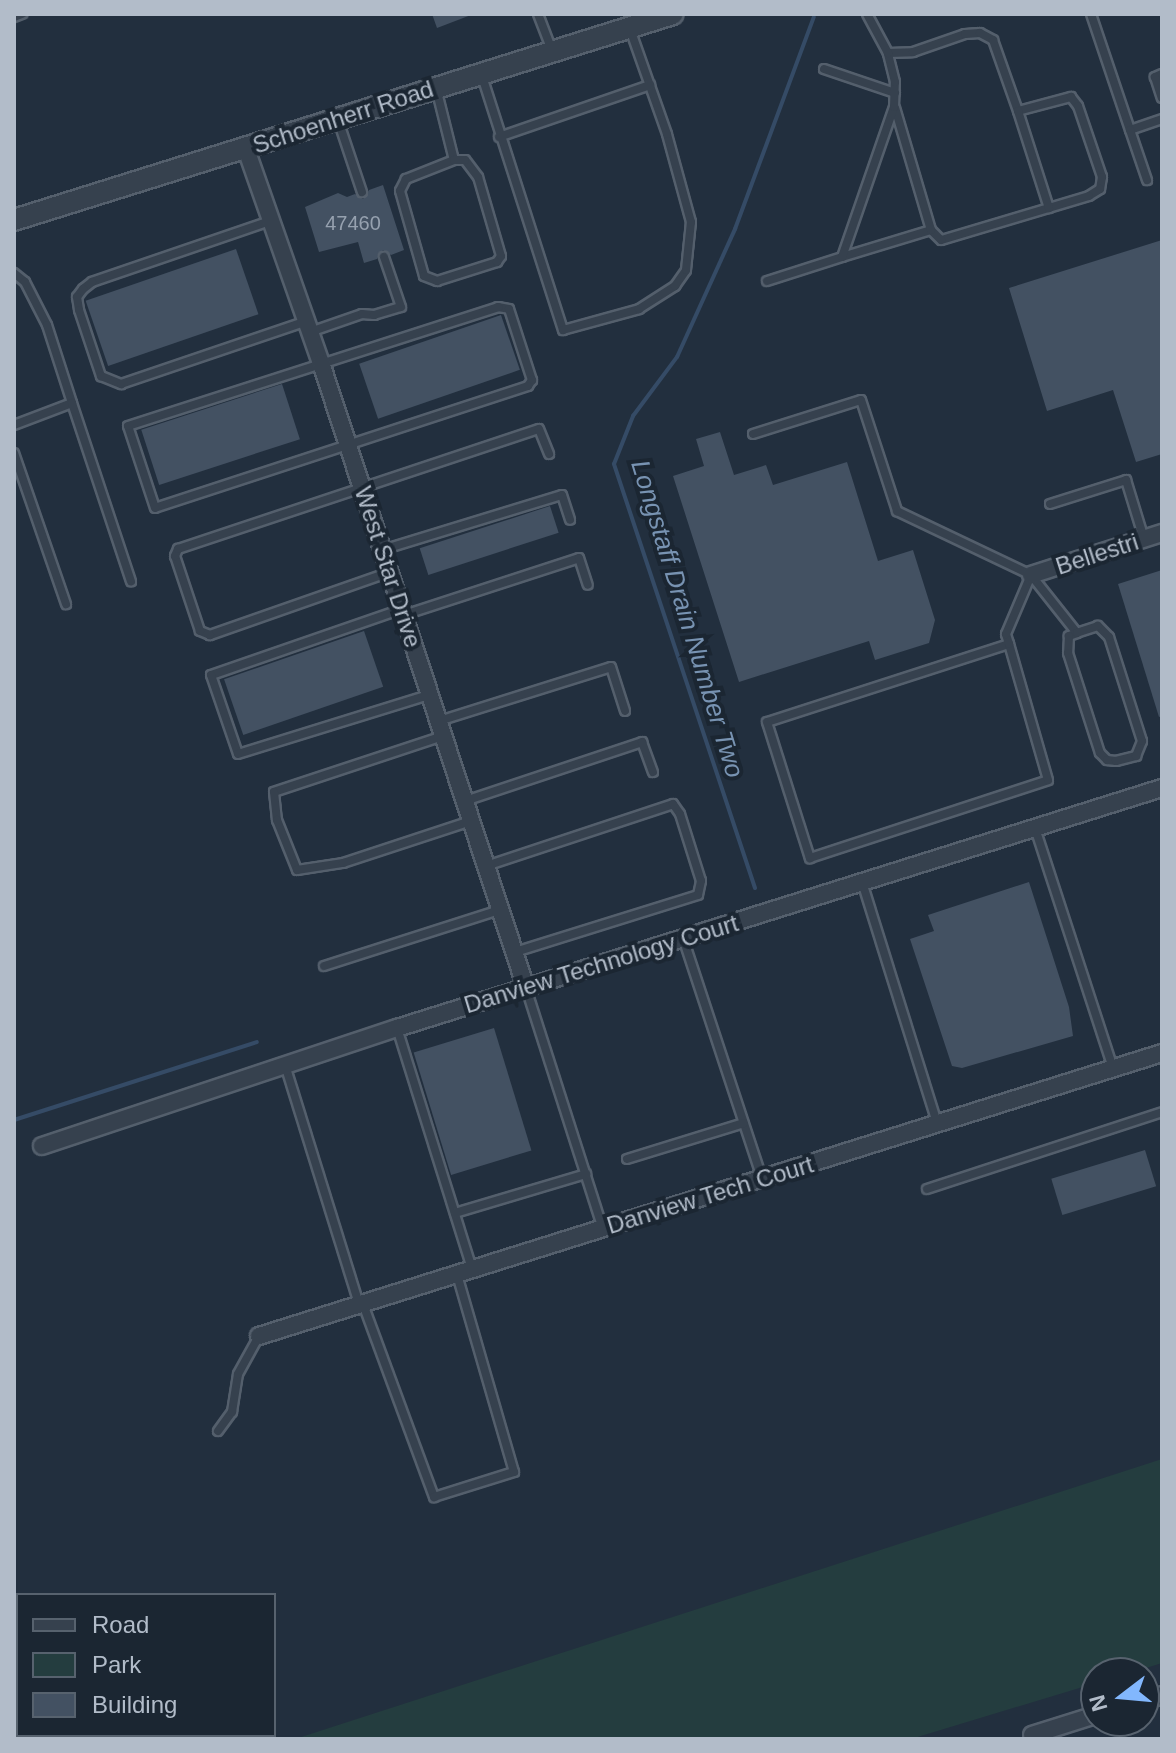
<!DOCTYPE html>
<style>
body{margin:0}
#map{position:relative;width:1176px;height:1753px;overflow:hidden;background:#222f3e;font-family:Arial,sans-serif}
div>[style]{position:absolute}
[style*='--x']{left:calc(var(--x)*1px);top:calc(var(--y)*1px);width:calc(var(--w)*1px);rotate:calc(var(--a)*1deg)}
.green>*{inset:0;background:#243d3f;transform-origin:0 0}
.stream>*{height:4px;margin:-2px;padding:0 2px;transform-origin:2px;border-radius:2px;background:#354b66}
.building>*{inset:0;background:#435162;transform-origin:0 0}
.roads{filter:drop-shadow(2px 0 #545f6c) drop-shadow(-2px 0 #545f6c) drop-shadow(0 2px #545f6c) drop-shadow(0 -2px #545f6c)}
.service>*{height:8px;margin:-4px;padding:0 4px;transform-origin:4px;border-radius:4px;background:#36414e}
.minor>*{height:16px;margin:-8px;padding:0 8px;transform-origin:8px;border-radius:8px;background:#36414e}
.tertiary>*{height:20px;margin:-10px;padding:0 10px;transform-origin:10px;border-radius:10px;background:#36414e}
span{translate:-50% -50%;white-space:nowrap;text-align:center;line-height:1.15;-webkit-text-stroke:8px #1b2632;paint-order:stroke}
.number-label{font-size:20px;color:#96a1af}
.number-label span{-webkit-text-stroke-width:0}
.street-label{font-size:24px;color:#b2bcc9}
.water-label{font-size:26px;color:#7893b2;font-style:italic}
.frame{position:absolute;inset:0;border:16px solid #b2bcc9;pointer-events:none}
.legend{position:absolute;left:16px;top:1593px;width:260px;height:144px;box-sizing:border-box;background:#1b2632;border:2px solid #57626e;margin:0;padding:10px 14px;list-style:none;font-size:24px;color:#b2bcc9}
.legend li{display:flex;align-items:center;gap:16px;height:40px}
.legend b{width:40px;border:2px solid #57626e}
.north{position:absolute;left:1080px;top:1657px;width:80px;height:80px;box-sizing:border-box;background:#1b2632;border:2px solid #57626e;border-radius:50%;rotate:254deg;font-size:22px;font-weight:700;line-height:32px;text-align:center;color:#b2bcc9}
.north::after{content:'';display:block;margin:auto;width:28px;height:36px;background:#82b7fd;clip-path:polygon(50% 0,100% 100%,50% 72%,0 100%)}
</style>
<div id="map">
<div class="green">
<div style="clip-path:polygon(1162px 1459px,1162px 1663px,1130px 1673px,1096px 1673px,1096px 1683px,911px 1739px,295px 1739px)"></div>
<div style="left:44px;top:1735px;width:197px;height:4px"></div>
</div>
<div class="stream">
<div style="--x:755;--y:888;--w:447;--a:-108.4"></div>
<div style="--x:614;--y:464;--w:52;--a:-68.4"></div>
<div style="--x:633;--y:416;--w:74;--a:-53.3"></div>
<div style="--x:677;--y:357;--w:141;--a:-65.6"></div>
<div style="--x:735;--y:229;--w:226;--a:-69.6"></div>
<div style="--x:14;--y:1120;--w:255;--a:-17.8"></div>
</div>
<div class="building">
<div style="clip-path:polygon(432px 14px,471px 14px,471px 15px,437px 28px)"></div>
<div style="clip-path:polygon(383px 185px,404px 250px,391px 255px,383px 250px,377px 259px,364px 263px,358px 242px,319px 252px,305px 207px,338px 193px,347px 197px,355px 194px,363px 199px,369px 190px)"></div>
<div style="clip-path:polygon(1162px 240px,1162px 454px,1136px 462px,1113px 390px,1047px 411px,1009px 288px)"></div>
<div style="left:236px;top:249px;width:69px;height:159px;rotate:71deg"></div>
<div style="left:501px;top:315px;width:58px;height:150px;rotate:71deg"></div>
<div style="left:282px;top:384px;width:58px;height:148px;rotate:72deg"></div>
<div style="clip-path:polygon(720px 432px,734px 475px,766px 465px,773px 485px,847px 462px,878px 561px,913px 550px,935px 620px,929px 643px,875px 660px,869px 641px,739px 682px,673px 476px,704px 466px,696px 439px)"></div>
<div style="left:550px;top:506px;width:28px;height:137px;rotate:72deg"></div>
<div style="clip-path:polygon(1162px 570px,1162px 716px,1159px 717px,1118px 584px)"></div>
<div style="left:364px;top:631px;width:59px;height:148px;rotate:71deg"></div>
<div style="clip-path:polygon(1029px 882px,1069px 1007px,1073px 1036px,962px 1068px,952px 1066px,910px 939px,934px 931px,928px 915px)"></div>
<div style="left:494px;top:1028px;width:128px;height:84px;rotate:73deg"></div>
<div style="left:1145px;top:1150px;width:38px;height:98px;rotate:73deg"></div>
</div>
<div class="roads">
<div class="service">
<div style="--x:538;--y:14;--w:39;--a:69"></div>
<div style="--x:1091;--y:14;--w:122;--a:71.4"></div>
<div style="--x:1130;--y:130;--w:34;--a:-19"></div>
<div style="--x:14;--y:17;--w:9;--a:-21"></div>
<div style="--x:888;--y:53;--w:25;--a:-2"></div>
<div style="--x:913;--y:52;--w:55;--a:-19.1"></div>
<div style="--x:965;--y:34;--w:15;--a:-4"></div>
<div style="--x:980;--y:33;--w:15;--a:28"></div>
<div style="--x:993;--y:40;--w:75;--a:70.6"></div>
<div style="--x:1018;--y:111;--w:55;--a:-14.8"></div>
<div style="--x:1071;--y:97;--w:11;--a:52"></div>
<div style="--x:1078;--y:106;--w:75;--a:71.3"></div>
<div style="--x:1102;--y:177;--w:12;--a:99"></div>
<div style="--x:1100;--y:189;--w:13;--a:148"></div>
<div style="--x:1089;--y:196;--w:154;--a:163.4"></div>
<div style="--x:941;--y:240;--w:14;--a:-135"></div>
<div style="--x:824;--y:69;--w:75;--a:18.7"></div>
<div style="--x:481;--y:73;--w:270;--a:72.3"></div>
<div style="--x:563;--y:330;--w:79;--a:-15.4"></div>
<div style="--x:639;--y:309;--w:43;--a:-32.6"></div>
<div style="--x:675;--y:286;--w:19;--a:-55"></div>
<div style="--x:686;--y:270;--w:48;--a:-84.1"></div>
<div style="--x:691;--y:222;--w:91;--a:-105.3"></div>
<div style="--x:667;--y:134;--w:111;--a:-109.4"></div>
<div style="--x:1162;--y:74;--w:8;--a:157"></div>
<div style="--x:1155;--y:77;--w:22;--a:72"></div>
<div style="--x:436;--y:88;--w:74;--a:76"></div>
<div style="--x:454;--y:160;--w:52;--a:158.4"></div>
<div style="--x:406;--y:179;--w:13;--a:117"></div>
<div style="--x:400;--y:191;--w:88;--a:74.2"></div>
<div style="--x:424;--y:276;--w:14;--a:21"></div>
<div style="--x:437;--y:281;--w:63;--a:-17.6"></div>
<div style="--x:497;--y:262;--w:7;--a:-56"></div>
<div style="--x:501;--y:256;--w:82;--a:-106.2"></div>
<div style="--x:478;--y:177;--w:21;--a:-127"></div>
<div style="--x:465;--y:160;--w:11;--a:180"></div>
<div style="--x:1018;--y:111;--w:102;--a:72.3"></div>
<div style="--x:338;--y:120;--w:76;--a:71.6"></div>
<div style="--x:1130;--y:130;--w:53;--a:71.2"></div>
<div style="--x:499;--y:137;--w:160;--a:-19"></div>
<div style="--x:270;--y:221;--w:188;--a:161.1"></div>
<div style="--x:92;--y:282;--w:11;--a:142"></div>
<div style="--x:83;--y:289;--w:10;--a:127"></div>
<div style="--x:77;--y:297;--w:13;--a:81"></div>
<div style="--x:79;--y:310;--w:70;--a:71.6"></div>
<div style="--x:101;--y:376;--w:22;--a:22"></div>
<div style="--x:121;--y:384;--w:196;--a:-18.7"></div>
<div style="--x:842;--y:257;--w:93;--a:-16.9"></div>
<div style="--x:931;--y:230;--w:127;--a:-106.4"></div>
<div style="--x:14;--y:273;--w:14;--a:39"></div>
<div style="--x:25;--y:282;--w:48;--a:62.9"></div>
<div style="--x:47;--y:325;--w:82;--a:72.2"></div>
<div style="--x:767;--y:281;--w:79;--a:-17.7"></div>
<div style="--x:842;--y:257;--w:159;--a:-70.9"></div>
<div style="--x:894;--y:107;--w:25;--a:-88"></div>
<div style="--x:895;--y:82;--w:30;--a:-104"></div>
<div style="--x:888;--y:53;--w:44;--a:-118.3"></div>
<div style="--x:498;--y:307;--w:11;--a:10"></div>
<div style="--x:509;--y:309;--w:75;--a:72.1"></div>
<div style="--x:532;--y:380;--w:7;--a:124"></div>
<div style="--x:528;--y:386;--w:392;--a:161.9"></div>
<div style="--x:155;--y:508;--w:86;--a:-108.2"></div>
<div style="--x:128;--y:426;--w:389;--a:-17.8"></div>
<div style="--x:310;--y:332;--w:55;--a:-19.1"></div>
<div style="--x:362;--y:314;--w:12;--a:5"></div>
<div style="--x:374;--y:315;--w:28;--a:-17"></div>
<div style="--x:401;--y:307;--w:53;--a:-108.8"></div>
<div style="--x:14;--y:425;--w:62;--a:-20.8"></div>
<div style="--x:72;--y:403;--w:188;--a:71.7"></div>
<div style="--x:753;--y:434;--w:113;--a:-17.5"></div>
<div style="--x:861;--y:400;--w:117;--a:72"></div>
<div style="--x:897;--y:511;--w:148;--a:25.5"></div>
<div style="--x:1031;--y:575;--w:74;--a:51.6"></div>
<div style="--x:1077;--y:633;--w:9;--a:159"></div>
<div style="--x:1069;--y:636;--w:17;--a:93"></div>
<div style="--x:1068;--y:653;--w:105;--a:72.3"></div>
<div style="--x:1100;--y:753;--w:10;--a:45"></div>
<div style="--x:1107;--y:760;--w:9;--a:6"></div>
<div style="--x:1116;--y:761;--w:21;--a:-14"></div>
<div style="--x:1136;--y:756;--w:16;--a:-68"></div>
<div style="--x:1142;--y:741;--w:109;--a:-107.6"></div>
<div style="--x:1109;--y:637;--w:16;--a:-135"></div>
<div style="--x:1098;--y:626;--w:22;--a:162"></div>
<div style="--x:14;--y:453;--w:160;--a:71"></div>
<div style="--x:1050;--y:504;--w:80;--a:-17.5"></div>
<div style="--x:1126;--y:480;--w:62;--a:73"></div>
<div style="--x:382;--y:550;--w:188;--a:-17"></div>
<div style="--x:562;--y:495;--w:26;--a:72"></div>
<div style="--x:390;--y:572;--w:191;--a:160.7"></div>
<div style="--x:210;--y:635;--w:11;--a:-158"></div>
<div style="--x:200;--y:631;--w:79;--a:-108.4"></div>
<div style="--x:175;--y:556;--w:8;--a:-67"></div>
<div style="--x:178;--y:549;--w:380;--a:-18.4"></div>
<div style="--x:539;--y:429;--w:27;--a:68"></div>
<div style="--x:402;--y:609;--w:202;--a:160.9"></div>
<div style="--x:211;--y:675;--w:83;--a:71.1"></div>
<div style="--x:238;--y:754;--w:200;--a:-17.2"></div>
<div style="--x:404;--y:615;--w:184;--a:-18"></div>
<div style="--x:579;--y:558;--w:28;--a:72"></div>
<div style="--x:1009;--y:644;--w:254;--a:162.1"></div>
<div style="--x:767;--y:722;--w:143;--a:72.5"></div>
<div style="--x:810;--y:858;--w:250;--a:-18.1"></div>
<div style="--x:1048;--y:780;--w:141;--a:-106"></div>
<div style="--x:1009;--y:644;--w:10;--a:-107"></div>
<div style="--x:1006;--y:634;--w:64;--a:-67"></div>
<div style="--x:439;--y:721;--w:180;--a:-17.4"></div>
<div style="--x:611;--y:667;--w:46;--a:72.3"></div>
<div style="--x:443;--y:736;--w:178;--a:161.7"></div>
<div style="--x:274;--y:792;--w:28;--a:84"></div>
<div style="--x:277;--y:820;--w:54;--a:68.2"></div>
<div style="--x:297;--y:870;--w:47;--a:-8.7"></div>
<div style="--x:343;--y:863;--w:135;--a:-18.2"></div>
<div style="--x:465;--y:801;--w:187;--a:-18.4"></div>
<div style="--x:642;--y:742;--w:32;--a:70"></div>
<div style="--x:1035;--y:828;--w:252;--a:72"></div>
<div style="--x:486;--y:866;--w:197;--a:-18.3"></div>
<div style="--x:673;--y:804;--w:12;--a:55"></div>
<div style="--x:680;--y:814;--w:70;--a:72.6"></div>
<div style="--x:701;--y:881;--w:14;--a:102"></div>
<div style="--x:698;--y:895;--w:192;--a:162.7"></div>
<div style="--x:862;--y:882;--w:252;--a:72.7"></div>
<div style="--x:683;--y:938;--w:253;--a:71.8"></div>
<div style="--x:324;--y:966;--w:185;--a:-17.7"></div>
<div style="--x:526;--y:988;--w:253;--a:72.3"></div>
<div style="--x:397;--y:1028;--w:252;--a:72.7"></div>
<div style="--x:285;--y:1065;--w:250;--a:72.8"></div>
<div style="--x:627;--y:1159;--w:122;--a:-17.1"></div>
<div style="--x:927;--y:1189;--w:247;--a:-18.1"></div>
<div style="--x:455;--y:1213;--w:137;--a:-16.6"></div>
<div style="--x:363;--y:1304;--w:206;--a:69.8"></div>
<div style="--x:434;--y:1497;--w:84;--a:-17.4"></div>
<div style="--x:514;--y:1472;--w:206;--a:-106.1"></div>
<div style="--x:218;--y:1431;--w:24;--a:-54"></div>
<div style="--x:232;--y:1412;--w:38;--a:-81"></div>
<div style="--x:238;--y:1374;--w:43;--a:-61.1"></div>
</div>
<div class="minor">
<div style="--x:246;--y:149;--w:227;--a:70.7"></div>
<div style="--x:321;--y:363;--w:658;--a:71.84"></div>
<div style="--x:1031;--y:575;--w:138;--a:-17.8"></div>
<div style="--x:42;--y:1146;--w:374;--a:-18.4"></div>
<div style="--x:397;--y:1028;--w:802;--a:-17.42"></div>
<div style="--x:259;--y:1336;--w:946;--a:-17.4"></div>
<div style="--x:1144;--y:1701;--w:19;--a:-18"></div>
<div style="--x:1032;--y:1735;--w:67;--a:-17.4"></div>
</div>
<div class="tertiary">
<div style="--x:14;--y:220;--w:690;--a:-17.36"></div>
</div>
</div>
<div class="number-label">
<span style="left:353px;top:223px">47460</span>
</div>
<div class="street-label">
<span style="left:343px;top:117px;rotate:-18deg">Schoenherr Road</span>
<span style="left:1097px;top:554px;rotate:-18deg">Bellestri</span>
<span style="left:388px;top:567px;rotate:72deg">West Star Drive</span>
<span style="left:601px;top:964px;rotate:-17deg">Danview Technology Court</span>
<span style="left:710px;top:1195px;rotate:-17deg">Danview Tech Court</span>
</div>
<div class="water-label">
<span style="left:687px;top:619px;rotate:73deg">Longstaff Drain Number Two</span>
</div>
<div class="frame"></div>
<ul class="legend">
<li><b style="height:10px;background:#36414e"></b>Road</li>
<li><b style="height:22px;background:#243d3f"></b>Park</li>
<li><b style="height:22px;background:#435162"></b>Building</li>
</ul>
<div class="north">N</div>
</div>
